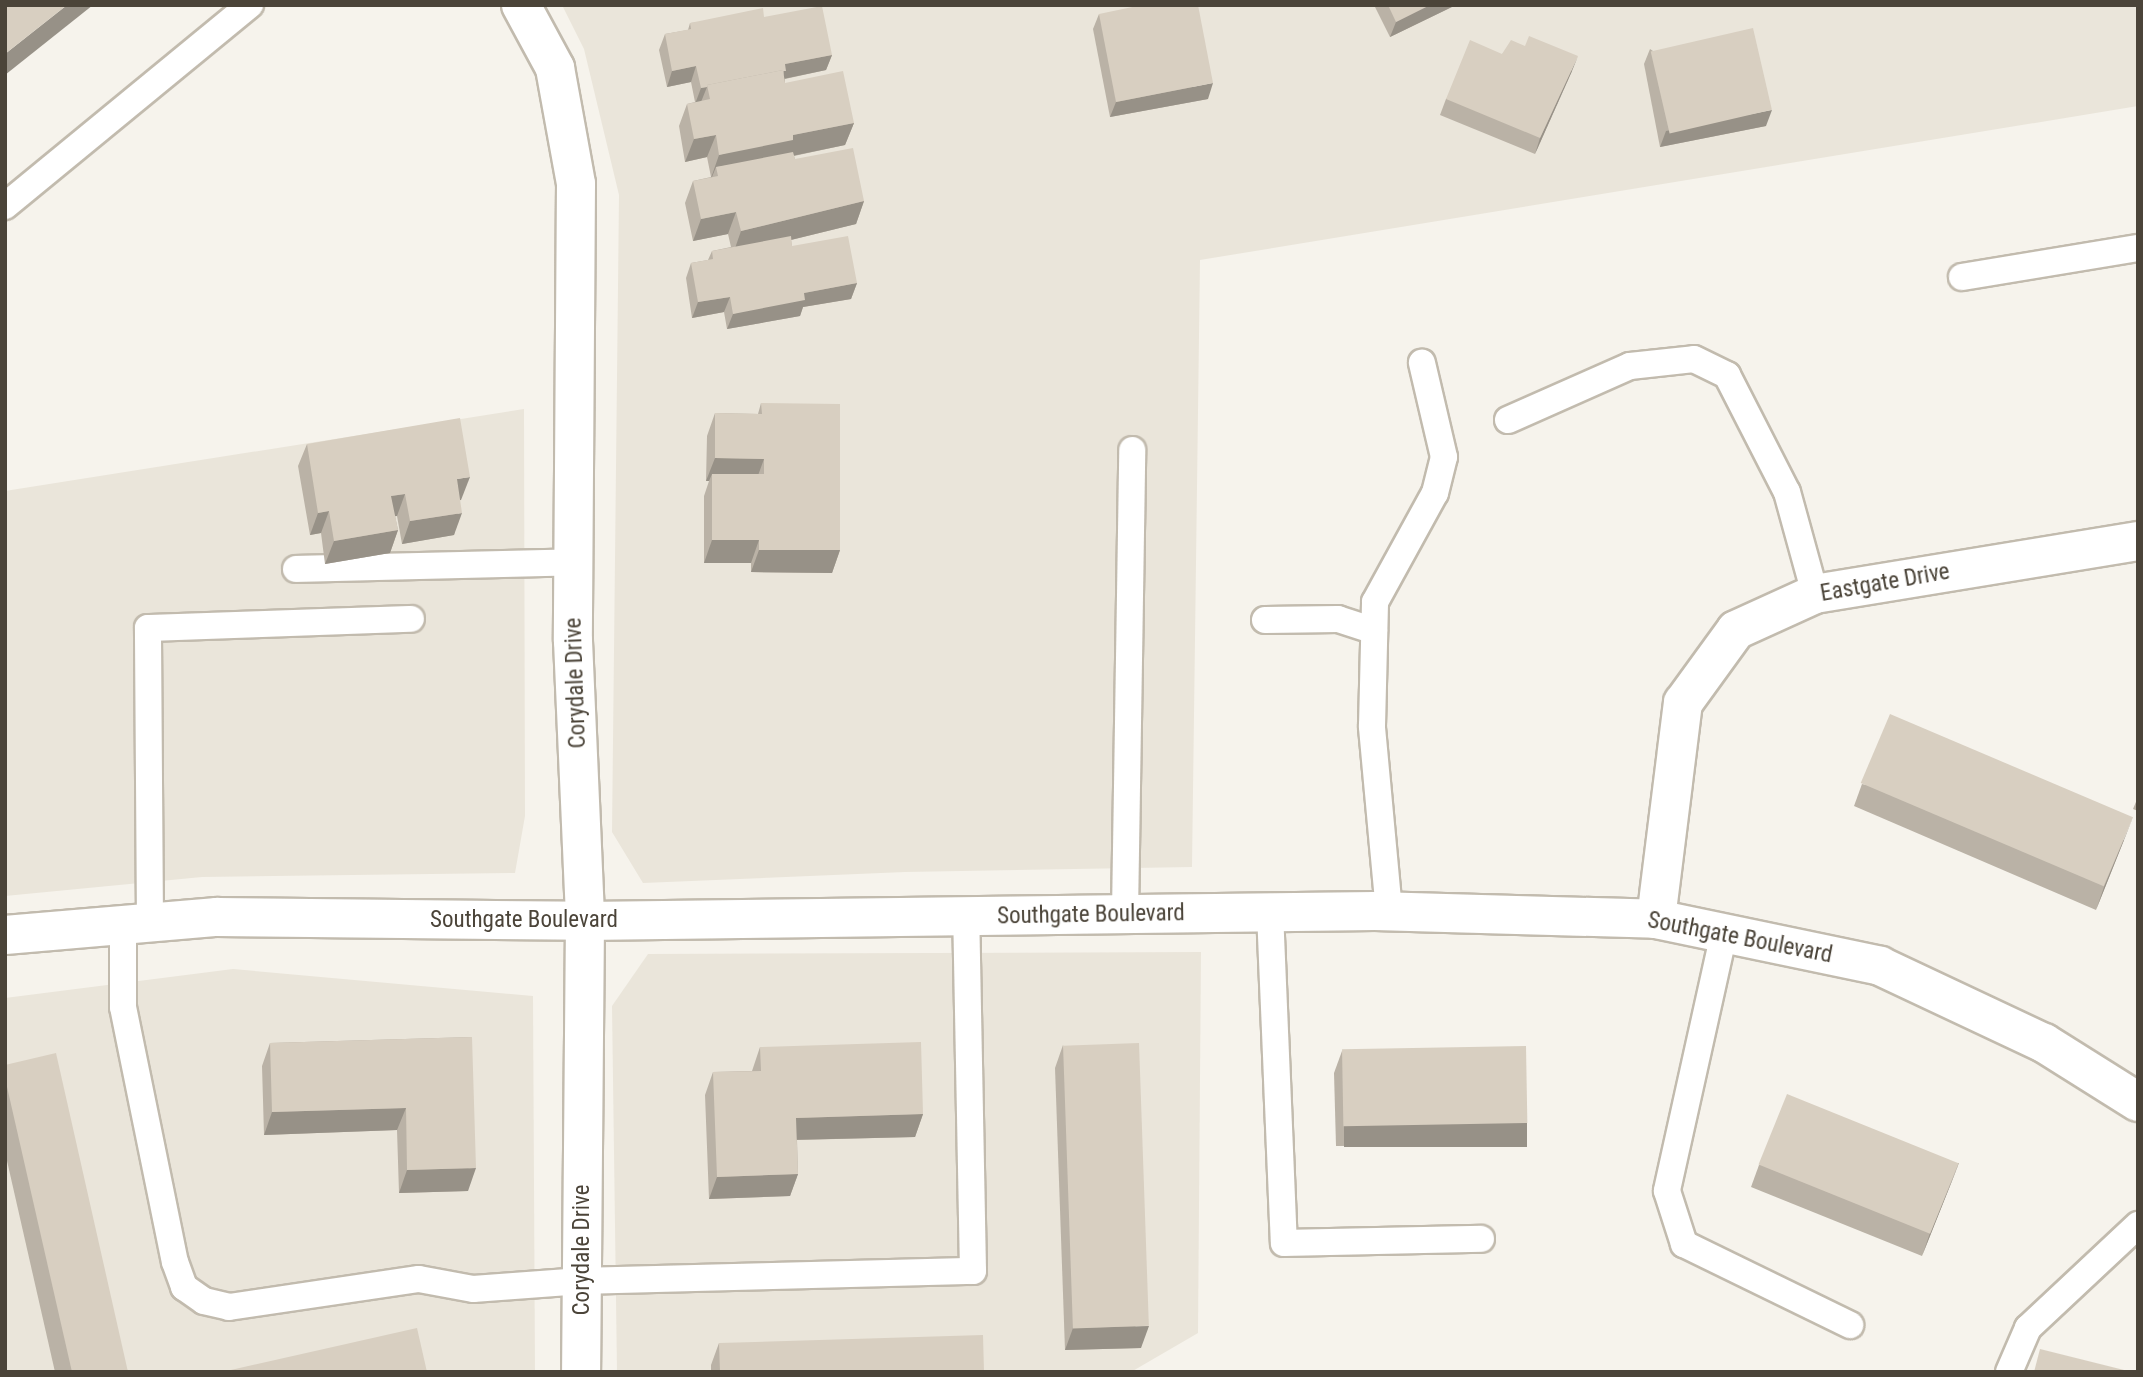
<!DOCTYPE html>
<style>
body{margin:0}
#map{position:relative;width:2143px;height:1377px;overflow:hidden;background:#f6f3ec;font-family:"Roboto Condensed",sans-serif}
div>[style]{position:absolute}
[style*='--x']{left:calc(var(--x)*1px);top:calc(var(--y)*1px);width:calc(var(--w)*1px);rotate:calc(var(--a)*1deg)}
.residential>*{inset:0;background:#eae5da}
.roads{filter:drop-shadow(2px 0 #c2bbae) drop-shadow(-2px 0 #c2bbae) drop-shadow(0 2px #c2bbae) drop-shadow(0 -2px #c2bbae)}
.service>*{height:26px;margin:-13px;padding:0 13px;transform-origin:13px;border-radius:13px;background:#fff}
.minor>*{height:38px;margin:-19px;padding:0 19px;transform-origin:19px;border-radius:19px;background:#fff}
.wall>*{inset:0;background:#bab2a6}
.shaded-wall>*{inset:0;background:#979187;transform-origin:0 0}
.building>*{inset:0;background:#d8cfc1;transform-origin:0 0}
span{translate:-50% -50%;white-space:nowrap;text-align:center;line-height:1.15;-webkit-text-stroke:7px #fff;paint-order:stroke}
.street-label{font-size:23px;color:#4b4439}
.frame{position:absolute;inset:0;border:7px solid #4b4439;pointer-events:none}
</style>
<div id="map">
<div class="residential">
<div style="clip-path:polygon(562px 5px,2138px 5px,2138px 106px,1200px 260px,1192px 867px,905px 872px,643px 883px,612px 832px,619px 195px,584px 49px)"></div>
<div style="clip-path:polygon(524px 409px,525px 816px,515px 873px,202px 877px,5px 896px,5px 491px)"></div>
<div style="clip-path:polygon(1201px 952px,1198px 1333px,1131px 1372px,617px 1372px,612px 1006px,648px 954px)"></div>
<div style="clip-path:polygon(233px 969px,533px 996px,535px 1372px,5px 1372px,5px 998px)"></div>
</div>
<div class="roads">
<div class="service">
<div style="--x:5;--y:206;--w:317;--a:-39.4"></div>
<div style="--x:1962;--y:277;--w:178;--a:-9.4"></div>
<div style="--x:1508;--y:420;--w:133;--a:-23.9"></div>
<div style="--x:1630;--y:366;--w:64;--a:-6.2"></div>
<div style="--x:1694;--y:359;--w:37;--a:26"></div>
<div style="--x:1727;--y:375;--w:131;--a:62.9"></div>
<div style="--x:1787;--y:492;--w:106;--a:74.6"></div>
<div style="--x:296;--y:569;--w:278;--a:-1.4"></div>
<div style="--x:1265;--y:620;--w:73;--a:-0.8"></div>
<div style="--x:1338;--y:619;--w:38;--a:18"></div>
<div style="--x:1389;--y:911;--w:186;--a:-95.3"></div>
<div style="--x:1372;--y:726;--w:124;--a:-88.6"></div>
<div style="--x:1375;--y:602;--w:124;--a:-61.2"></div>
<div style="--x:1435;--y:493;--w:37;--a:-76"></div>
<div style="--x:1444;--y:457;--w:97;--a:-103.2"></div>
<div style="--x:1270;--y:912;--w:331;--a:87.6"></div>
<div style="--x:1284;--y:1243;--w:197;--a:-1.2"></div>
<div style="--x:1125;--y:914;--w:464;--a:-89.1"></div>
<div style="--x:150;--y:923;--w:295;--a:-90.4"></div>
<div style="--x:148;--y:628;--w:263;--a:-2"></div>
<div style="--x:123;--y:925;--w:82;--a:90"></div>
<div style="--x:123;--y:1007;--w:260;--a:78.5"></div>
<div style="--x:175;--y:1262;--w:27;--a:70"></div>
<div style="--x:184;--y:1287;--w:24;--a:35"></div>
<div style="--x:204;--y:1301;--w:26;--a:13"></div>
<div style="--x:229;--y:1307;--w:192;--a:-8.4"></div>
<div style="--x:419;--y:1279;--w:55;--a:10.5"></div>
<div style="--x:473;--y:1289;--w:109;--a:-4.2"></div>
<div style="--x:582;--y:1281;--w:391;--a:-1.5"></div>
<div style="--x:973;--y:1271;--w:355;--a:-91.1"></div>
<div style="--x:1724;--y:933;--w:264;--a:102.5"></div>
<div style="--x:1667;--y:1191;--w:56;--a:72.2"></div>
<div style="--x:1684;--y:1244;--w:185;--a:26"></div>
<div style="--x:2009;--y:1372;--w:48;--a:-66.6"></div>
<div style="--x:2028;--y:1328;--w:151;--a:-43.1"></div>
</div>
<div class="minor">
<div style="--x:521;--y:5;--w:72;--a:61.6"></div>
<div style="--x:555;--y:68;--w:118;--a:79.7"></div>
<div style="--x:576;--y:184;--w:457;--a:90.4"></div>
<div style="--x:573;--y:641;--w:280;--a:87.5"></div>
<div style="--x:585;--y:921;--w:451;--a:90.5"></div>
<div style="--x:1656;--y:919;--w:218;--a:-82.9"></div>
<div style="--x:1683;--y:703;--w:90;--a:-54"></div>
<div style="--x:1736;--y:630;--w:87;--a:-24.5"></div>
<div style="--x:1815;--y:594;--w:327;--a:-9.3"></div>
<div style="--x:5;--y:935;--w:213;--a:-4.9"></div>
<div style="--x:217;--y:917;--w:368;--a:0.6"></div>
<div style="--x:585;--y:921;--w:790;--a:-0.73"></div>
<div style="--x:1375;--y:911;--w:281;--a:1.6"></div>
<div style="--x:1656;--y:919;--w:229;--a:11.8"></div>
<div style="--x:1880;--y:966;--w:181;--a:25.2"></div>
<div style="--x:2044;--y:1043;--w:111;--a:32.1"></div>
</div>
</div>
<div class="wall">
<div style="clip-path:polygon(1374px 5px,1456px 5px,1390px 37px)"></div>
<div style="clip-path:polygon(1099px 14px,1208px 99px,1110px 117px,1093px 29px)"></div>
<div style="clip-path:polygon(764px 17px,832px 55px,826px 70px,785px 79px,785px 83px,854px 123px,845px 145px,794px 156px,795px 159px,864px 201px,856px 224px,791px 240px,792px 246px,857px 283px,851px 299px,803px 307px,800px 316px,727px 329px,724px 312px,692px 318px,686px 278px,691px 263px,708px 260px,712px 251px,731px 247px,728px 234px,693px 241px,685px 203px,693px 181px,711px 177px,707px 157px,685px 162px,679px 126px,687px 104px,695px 102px,691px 82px,667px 87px,659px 50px,665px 34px,688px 30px,690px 23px)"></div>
<div style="clip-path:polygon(1525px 46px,1572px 71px,1535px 154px,1440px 115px,1446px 99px,1502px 54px)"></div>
<div style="clip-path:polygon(1650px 49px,1766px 126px,1660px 147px,1644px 64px)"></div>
<div style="clip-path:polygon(761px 403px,840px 550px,832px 573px,751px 572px,751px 563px,704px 563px,704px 496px,709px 481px,706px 481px,707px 436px,715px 413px,758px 414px)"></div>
<div style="clip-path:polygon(307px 444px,461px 500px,460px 500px,454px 535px,402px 544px,397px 516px,395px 516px,398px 530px,390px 553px,325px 564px,321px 533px,310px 535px,298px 466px)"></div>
<div style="clip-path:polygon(1862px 784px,2124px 840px,2096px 910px,1854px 806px)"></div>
<div style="clip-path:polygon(2138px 797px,2138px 811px,2133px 809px)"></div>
<div style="clip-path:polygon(472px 1037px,468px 1191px,399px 1193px,397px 1130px,264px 1135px,262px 1066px,270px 1043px)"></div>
<div style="clip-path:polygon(1063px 1045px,1141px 1348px,1065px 1350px,1055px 1068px)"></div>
<div style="clip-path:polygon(760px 1047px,923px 1114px,915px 1137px,797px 1140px,798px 1174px,790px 1196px,709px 1199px,705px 1095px,713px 1072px,752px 1071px)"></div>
<div style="clip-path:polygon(1342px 1051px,1527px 1123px,1519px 1145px,1336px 1146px,1334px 1073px)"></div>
<div style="clip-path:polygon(5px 1065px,128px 1372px,55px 1372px,5px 1152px)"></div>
<div style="clip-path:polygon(1959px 1163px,1922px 1256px,1751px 1187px,1759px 1165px)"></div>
<div style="clip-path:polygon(719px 1343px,984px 1372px,711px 1372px,711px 1365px)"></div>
</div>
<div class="shaded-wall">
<div style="clip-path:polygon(67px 5px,93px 5px,5px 75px,5px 54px)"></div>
<div style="clip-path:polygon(1430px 5px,1456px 5px,1390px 37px,1396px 22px)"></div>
<div style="clip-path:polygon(832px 55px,826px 70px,783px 79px,785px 64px)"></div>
<div style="clip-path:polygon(1578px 56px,1572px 71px,1535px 154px,1540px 138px)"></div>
<div style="clip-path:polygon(696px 66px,691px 82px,667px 87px,672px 71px)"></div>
<div style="clip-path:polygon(1213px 83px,1208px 99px,1110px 117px,1116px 102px)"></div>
<div style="clip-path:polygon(707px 87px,701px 102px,695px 104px,701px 88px)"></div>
<div style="clip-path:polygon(1772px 110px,1766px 126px,1660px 147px,1666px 131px)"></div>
<div style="clip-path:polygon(854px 123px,845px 145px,787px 157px,716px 167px,712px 177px,711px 178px,719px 155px,793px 135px)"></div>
<div style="clip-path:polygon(716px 135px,707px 157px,685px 162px,694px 139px)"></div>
<div style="clip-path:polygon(864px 201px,856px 224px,733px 254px,741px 231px)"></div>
<div style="clip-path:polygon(736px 212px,728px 234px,693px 241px,701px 219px)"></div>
<div style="clip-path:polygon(857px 283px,851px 299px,803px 307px,800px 316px,727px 329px,733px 314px,804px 293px)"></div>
<div style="clip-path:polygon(730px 297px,724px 312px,692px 318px,698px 302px)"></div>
<div style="clip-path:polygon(715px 458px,764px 459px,756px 481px,712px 474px,709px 481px,706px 481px)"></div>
<div style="clip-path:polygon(470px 477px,461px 500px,449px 502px,457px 479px)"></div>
<div style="clip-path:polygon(405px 494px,397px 516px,383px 518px,391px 496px)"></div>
<div style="clip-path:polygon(329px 511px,321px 533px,310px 535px,318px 513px)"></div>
<div style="clip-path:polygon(462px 513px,454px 535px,402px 544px,410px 521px)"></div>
<div style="clip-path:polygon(398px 530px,390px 553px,325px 564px,334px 541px)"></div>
<div style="clip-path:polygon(712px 540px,759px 540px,751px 563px,704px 563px)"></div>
<div style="clip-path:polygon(759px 550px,840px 550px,832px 573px,751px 572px)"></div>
<div style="clip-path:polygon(2133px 817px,2124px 840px,2096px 910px,2104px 887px)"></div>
<div style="clip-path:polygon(406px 1108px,397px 1130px,264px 1135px,272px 1112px)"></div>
<div style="clip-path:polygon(923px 1114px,915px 1137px,788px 1140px,796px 1118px)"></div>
<div style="left:1344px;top:1123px;width:183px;height:24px"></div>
<div style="clip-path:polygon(1959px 1163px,1950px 1186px,1922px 1256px,1930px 1233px)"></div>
<div style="clip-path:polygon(476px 1168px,468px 1191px,399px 1193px,407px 1170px)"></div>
<div style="clip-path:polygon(798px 1174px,790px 1196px,709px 1199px,717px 1177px)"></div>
<div style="clip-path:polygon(1149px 1326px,1141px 1348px,1065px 1350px,1073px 1328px)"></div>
</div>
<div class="building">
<div style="clip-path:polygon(5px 5px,67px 5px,5px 54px)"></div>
<div style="clip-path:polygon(1142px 5px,1198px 5px,1213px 83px,1116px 102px,1099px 14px)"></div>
<div style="clip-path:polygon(1388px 5px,1430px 5px,1396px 22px)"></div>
<div style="clip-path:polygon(822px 6px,832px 55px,785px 64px,786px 71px,783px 71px,783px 70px,707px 85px,707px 87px,701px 88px,696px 66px,672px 71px,665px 34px,691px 29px,690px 23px,763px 8px,764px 17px)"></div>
<div style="left:1753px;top:28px;width:84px;height:105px;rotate:77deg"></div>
<div style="clip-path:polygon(1529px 36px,1578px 56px,1540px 138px,1446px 99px,1470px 40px,1502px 54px,1511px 40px,1525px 46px)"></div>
<div style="clip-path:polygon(783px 70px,785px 83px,843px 71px,854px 123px,793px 135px,793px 140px,719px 155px,716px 135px,694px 139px,687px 104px,710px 99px,707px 85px)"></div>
<div style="clip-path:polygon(853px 148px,864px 201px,741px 231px,736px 212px,701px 219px,693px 181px,718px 176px,716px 167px,793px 152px,795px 159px)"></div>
<div style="clip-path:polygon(791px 236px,792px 246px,848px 236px,857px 283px,804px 293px,805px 300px,733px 314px,730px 297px,698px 302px,691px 263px,713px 259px,712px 251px)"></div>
<div style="clip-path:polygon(761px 403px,840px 404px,840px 550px,759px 550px,759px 540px,712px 540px,712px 474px,764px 474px,764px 459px,715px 458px,715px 413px,762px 414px)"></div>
<div style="clip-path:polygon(460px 418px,470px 477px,457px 479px,462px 513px,410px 521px,405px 494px,391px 496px,398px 530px,334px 541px,329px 511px,318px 513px,307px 444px)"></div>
<div style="left:1890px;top:714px;width:264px;height:75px;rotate:23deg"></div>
<div style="clip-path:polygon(472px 1037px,476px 1168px,407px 1170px,406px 1108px,272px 1112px,270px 1043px)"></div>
<div style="clip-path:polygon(921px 1042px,923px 1114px,796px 1118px,798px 1174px,717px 1177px,713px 1072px,761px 1071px,760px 1047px)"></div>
<div style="left:1139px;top:1043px;width:283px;height:76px;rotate:88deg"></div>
<div style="left:1526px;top:1046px;width:77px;height:184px;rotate:89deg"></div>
<div style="clip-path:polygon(56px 1053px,128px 1372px,72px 1372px,5px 1078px,5px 1065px)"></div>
<div style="left:1787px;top:1094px;width:185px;height:76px;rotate:22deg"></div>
<div style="clip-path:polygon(417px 1328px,427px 1372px,222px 1372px)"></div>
<div style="clip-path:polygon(983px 1335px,984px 1372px,720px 1372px,719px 1343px)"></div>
<div style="clip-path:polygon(2040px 1349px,2132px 1372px,2034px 1372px)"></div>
</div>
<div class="street-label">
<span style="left:1885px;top:583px;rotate:-10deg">Eastgate Drive</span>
<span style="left:576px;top:683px;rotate:-92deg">Corydale Drive</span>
<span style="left:1091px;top:915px;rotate:-1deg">Southgate Boulevard</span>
<span style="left:524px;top:920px">Southgate Boulevard</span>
<span style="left:1740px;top:938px;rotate:11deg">Southgate Boulevard</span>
<span style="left:582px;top:1250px;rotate:-90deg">Corydale Drive</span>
</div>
<div class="frame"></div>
</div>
